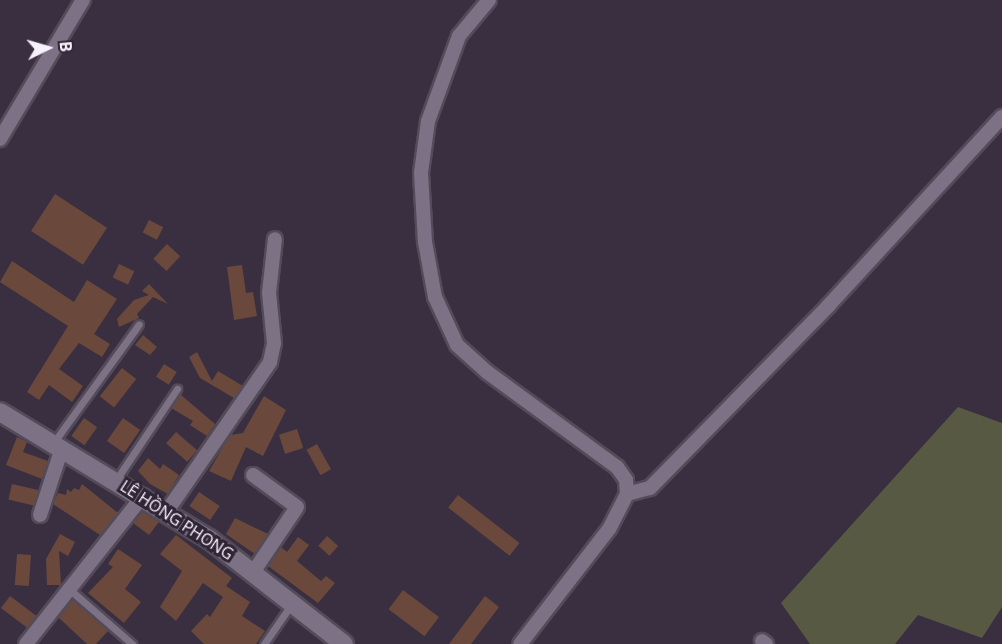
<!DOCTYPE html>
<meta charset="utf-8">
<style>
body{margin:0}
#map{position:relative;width:1002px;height:644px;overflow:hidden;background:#392f40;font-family:"Open Sans",sans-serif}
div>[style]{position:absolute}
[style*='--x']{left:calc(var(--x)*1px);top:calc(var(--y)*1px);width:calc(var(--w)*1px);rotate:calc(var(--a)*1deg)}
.green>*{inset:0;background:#575942}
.building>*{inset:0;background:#6a493c;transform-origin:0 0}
.roads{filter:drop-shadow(2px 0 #544b59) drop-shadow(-2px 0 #544b59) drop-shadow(0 2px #544b59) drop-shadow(0 -2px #544b59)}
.lane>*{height:7px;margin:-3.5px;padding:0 3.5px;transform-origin:3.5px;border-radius:3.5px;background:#7d7185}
.street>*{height:14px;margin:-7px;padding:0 7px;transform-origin:7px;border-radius:7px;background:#7d7185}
.secondary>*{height:18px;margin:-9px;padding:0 9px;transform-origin:9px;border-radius:9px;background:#7d7185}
span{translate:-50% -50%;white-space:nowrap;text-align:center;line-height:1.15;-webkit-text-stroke:6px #2f2535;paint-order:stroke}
.street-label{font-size:16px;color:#f7f1fc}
.north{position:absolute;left:18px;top:18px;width:60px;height:60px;-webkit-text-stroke:4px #2f2535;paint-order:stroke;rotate:85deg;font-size:16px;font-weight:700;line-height:24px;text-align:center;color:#f7f1fc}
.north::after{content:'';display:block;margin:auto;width:21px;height:27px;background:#f7f1fc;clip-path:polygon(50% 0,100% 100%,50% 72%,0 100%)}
</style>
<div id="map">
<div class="green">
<div style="clip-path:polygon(958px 407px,1002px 423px,1002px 607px,982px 638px,918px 615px,895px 644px,810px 644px,781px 603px)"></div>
</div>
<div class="building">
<div style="left:55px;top:194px;width:62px;height:44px;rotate:33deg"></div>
<div style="left:149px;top:220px;width:16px;height:14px;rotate:27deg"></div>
<div style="left:167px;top:244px;width:18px;height:20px;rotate:43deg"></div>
<div style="clip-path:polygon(12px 261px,74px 302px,87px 280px,117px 299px,94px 334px,110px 344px,102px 357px,79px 343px,59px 369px,83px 386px,72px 402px,49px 385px,39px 400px,27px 392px,68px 326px,0 282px)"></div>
<div style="left:119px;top:264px;width:17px;height:15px;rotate:25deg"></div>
<div style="clip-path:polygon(242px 265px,246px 293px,253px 292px,257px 316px,234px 320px,227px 267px)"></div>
<div style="clip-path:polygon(149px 284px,168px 304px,153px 297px,137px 314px,139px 318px,119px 327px,117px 319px,134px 300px,149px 295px,142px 291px)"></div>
<div style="clip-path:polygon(143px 335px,157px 347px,150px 355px,135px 345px)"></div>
<div style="clip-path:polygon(197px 352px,212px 381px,218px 371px,243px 386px,234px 398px,200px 378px,189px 357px)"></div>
<div style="left:164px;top:364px;width:15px;height:15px;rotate:32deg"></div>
<div style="left:122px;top:368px;width:18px;height:36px;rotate:38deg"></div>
<div style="clip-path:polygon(180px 394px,215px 424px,207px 436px,190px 425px,193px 421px,171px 408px)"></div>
<div style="clip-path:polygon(264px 396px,286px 410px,263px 456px,246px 447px,231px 481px,209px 471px,230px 435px,243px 433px)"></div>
<div style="left:84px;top:418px;width:16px;height:22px;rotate:35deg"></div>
<div style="left:123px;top:418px;width:21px;height:28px;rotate:35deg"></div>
<div style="left:297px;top:429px;width:20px;height:19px;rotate:72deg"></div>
<div style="left:176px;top:432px;width:28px;height:15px;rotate:41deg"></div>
<div style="clip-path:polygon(17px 437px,27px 442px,23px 452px,48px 461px,42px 479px,6px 465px)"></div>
<div style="left:317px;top:444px;width:29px;height:12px;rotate:61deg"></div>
<div style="clip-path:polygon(148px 458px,160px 469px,163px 464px,179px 475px,168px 494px,150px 484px,138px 471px)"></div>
<div style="left:12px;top:484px;width:28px;height:16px;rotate:13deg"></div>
<div style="clip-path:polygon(82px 484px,118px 513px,100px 535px,53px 504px,58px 493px,66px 495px,67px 489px,71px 492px,74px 488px,79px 490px)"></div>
<div style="left:199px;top:492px;width:25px;height:17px;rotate:34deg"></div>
<div style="left:458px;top:495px;width:78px;height:16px;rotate:38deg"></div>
<div style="clip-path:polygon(142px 512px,159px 522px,149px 535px,133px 523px)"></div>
<div style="clip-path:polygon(235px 518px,268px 534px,255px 554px,226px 534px)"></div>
<div style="clip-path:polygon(60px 534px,75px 542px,68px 556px,59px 551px,61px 585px,47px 585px,46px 559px)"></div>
<div style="clip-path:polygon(176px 535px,232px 578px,226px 586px,250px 602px,242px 616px,265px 631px,256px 644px,204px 644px,191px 631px,207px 614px,210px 617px,223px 597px,203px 583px,176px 621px,160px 607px,182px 571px,160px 554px)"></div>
<div style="left:327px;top:536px;width:15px;height:13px;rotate:42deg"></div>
<div style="clip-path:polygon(298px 537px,309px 545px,297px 561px,321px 581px,326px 576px,335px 583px,318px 603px,268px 566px,281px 547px,287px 552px)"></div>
<div style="clip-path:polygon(118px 549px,142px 565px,125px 589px,141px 602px,124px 623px,88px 593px,113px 567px,108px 564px)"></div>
<div style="left:17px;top:554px;width:14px;height:31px;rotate:4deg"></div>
<div style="left:403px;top:590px;width:45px;height:24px;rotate:37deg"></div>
<div style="left:10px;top:596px;width:34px;height:15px;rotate:37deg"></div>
<div style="clip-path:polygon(485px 596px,499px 607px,471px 644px,449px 644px)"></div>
<div style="clip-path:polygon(73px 600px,108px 631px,96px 644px,87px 644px,58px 617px)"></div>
</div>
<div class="roads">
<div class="lane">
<div style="--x:54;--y:442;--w:145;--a:-54.2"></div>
<div style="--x:116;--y:480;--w:110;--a:-56.2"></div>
<div style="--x:69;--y:589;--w:84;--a:41.1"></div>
<div style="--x:264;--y:644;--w:47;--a:-55.3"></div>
</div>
<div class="street">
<div style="--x:489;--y:0;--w:47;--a:129.8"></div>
<div style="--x:459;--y:36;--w:90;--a:110"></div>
<div style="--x:428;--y:121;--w:52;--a:97.7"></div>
<div style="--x:421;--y:173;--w:69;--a:86.7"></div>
<div style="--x:425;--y:242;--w:56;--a:79.7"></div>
<div style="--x:435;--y:297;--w:53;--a:65.4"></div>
<div style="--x:457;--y:345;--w:40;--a:42"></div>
<div style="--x:487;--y:372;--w:161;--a:36.2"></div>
<div style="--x:617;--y:467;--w:16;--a:55"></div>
<div style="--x:626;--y:480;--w:14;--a:86"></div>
<div style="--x:627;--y:494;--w:39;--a:117"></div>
<div style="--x:609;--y:529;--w:145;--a:127.7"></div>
<div style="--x:0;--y:139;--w:162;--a:-59.2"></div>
<div style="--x:253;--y:475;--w:54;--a:36"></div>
<div style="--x:297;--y:507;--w:77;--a:123.9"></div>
<div style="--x:627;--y:494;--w:24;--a:-15"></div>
<div style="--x:650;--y:488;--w:255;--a:-45.6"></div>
<div style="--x:828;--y:306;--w:257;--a:-47.4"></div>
<div style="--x:167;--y:511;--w:181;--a:-55.3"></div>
<div style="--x:270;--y:362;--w:19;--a:-78"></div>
<div style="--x:274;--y:343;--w:50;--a:-95.7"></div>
<div style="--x:269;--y:293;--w:54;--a:-83.7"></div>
<div style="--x:40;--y:515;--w:71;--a:-71.8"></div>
<div style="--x:762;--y:641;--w:5;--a:37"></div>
<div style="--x:26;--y:644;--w:189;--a:-51.7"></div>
</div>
<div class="secondary">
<div style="--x:0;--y:412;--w:245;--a:31.3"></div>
<div style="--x:209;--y:539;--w:171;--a:37.9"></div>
</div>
</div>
<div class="street-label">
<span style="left:177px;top:520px;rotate:33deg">LÊ HỒNG PHONG</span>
</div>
<div class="north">B</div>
</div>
